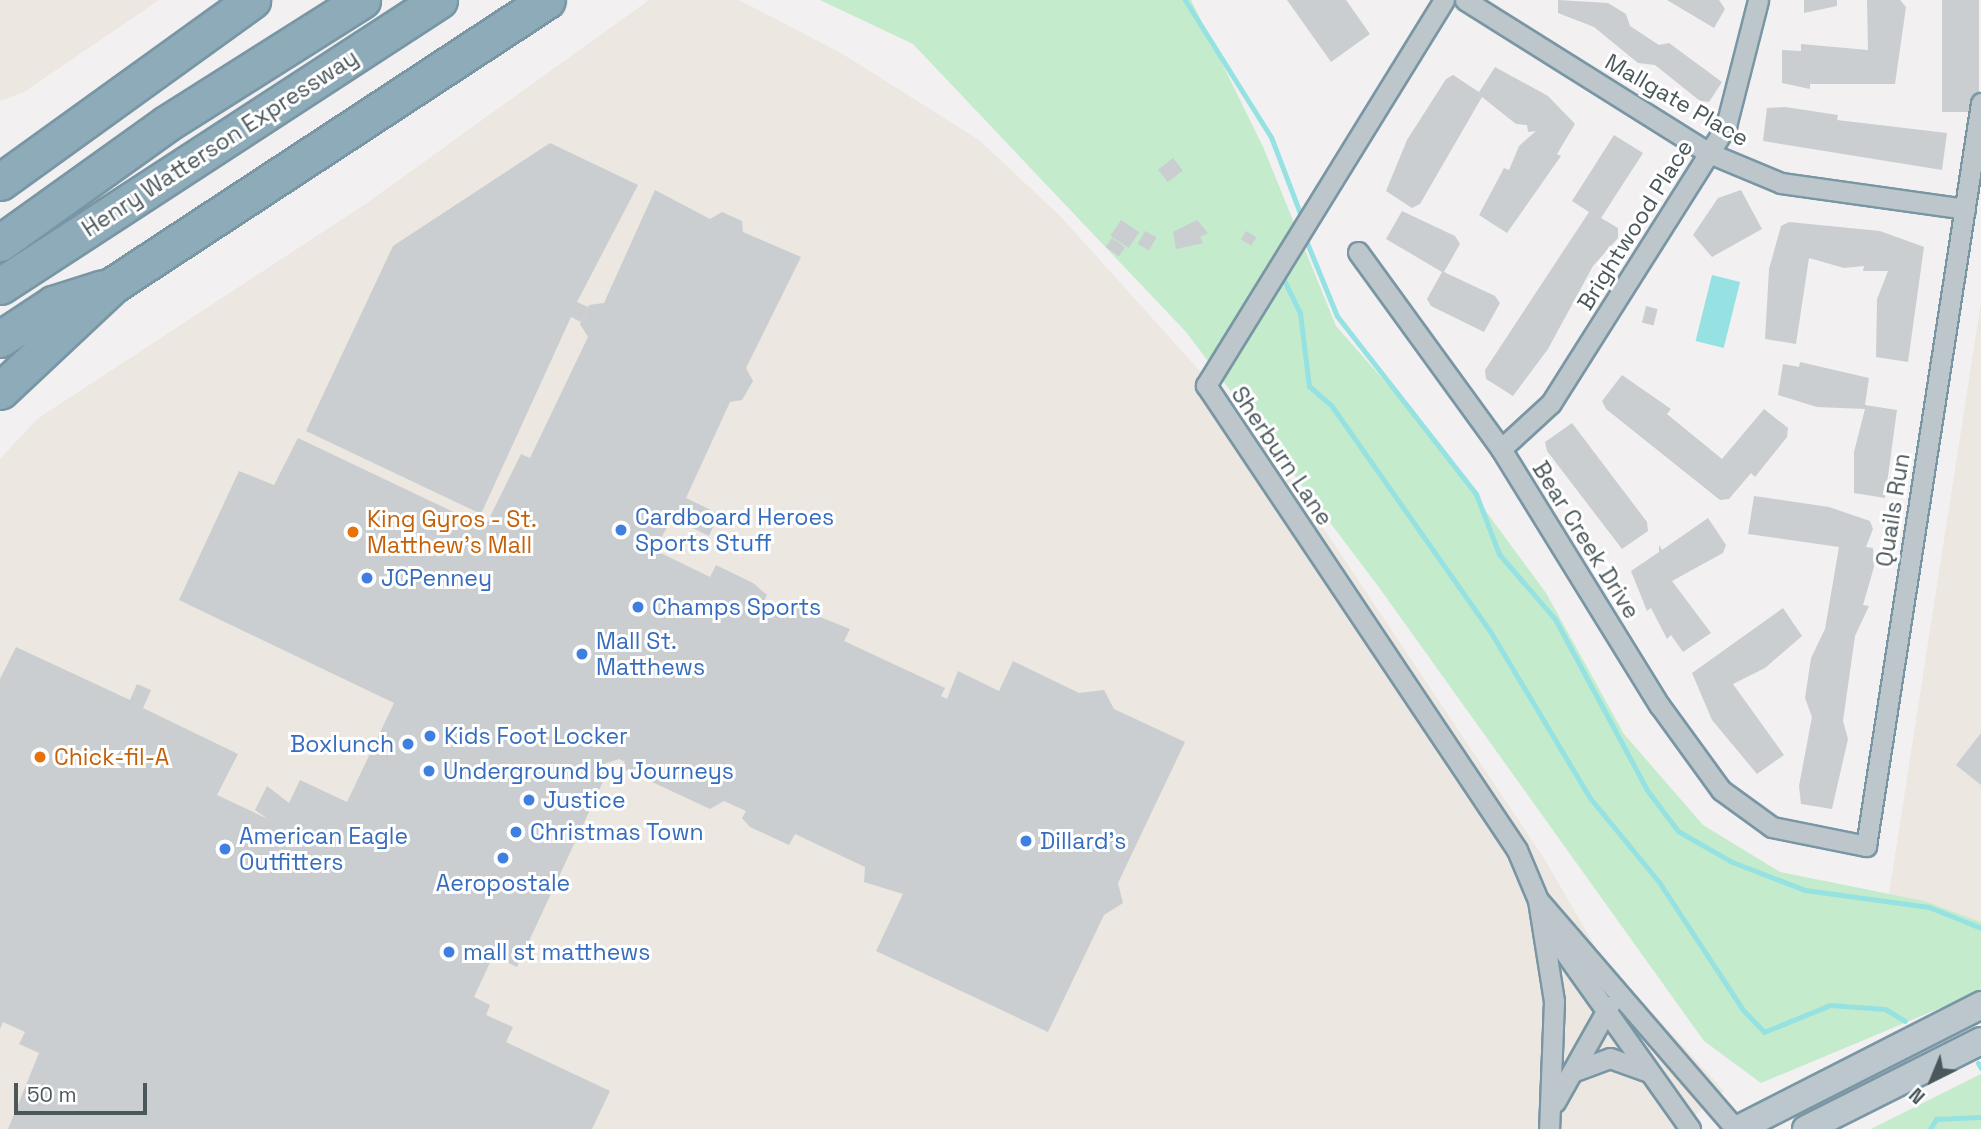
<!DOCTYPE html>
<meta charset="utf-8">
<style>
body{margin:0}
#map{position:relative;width:1981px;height:1129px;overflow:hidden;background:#f2f0f1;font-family:"Space Grotesk",sans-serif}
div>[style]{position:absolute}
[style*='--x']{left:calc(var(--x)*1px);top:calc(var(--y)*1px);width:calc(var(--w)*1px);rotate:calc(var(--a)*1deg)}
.commercial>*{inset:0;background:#ece7e0}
.green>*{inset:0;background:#c4ebcb}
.water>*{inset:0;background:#96e2e3;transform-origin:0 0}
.stream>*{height:5px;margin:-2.5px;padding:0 2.5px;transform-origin:2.5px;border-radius:2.5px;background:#96e2e3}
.building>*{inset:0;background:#caced1;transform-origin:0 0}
.roads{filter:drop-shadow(2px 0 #7996a5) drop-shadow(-2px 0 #7996a5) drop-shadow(0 2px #7996a5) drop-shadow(0 -2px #7996a5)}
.street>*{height:19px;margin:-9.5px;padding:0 9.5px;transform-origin:9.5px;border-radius:9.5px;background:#bdc7cb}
.secondary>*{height:26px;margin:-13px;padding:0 13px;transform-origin:13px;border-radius:13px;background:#bbc7cc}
.highway>*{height:35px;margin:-17.5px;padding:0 17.5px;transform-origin:17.5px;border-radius:17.5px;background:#8dabb9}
.dots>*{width:19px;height:19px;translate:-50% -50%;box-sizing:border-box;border:4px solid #fff;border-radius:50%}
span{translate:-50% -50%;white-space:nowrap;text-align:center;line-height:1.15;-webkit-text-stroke:6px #fff;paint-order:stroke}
.street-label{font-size:23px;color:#4a575b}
.shop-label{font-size:23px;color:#366cbe}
.left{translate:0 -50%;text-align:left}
.right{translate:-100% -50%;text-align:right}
.food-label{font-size:23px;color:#c56008}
.north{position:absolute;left:1897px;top:1045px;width:70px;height:70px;-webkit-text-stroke:5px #fff;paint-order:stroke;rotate:223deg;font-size:19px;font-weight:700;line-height:28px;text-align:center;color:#4a575b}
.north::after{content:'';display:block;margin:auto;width:24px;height:32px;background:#4a575b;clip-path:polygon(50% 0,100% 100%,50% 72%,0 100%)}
.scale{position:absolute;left:14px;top:1083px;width:133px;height:32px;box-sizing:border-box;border:4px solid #4a575b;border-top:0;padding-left:9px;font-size:21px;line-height:24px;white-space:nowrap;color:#4a575b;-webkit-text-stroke:5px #fff;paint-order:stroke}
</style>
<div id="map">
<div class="commercial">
<div style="clip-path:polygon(0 0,159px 0,24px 92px,0 101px)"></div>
<div style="clip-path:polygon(649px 0,739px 0,841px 53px,979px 140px,1060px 216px,1272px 451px,1545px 860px,1600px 955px,1724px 1091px,1679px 1129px,0 1129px,0 459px,37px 419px,364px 205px)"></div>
<div style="clip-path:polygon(1981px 302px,1981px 922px,1889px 894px)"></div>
</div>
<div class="green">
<div style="clip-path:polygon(820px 0,1191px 0,1264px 149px,1336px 326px,1418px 419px,1546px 593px,1624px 734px,1703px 825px,1780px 872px,1924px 901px,1981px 922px,1981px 991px,1761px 1083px,1704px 1041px,1378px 586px,1186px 332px,913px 44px)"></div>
<div style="clip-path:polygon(1981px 1074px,1981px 1129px,1871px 1129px)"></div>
</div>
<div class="water">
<div style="left:1712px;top:275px;width:29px;height:68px;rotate:14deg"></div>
</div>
<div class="stream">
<div style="--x:1185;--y:0;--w:162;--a:57.9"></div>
<div style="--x:1271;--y:137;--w:87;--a:69.1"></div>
<div style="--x:1305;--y:238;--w:84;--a:67.7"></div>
<div style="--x:1337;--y:316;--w:226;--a:52"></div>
<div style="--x:1476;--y:494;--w:64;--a:69"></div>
<div style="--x:1499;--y:554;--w:86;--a:49.3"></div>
<div style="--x:1555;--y:619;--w:194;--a:61.7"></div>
<div style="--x:1647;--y:790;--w:51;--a:52.9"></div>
<div style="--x:1678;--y:831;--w:62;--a:29.9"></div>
<div style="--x:1732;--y:862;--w:78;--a:21"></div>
<div style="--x:1805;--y:890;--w:125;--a:7.8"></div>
<div style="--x:1929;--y:907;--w:56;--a:22"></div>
<div style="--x:1280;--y:272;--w:46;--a:64"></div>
<div style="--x:1300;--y:313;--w:74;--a:83"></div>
<div style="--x:1309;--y:386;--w:29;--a:41"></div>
<div style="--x:1331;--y:405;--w:276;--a:54.9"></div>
<div style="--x:1490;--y:631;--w:195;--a:59.1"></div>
<div style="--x:1590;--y:798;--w:109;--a:50.6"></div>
<div style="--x:1659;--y:882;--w:153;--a:56.7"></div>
<div style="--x:1743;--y:1010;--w:30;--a:46"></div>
<div style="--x:1764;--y:1032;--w:71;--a:-22.2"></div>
<div style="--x:1830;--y:1005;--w:55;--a:4.2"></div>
<div style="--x:1885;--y:1009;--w:23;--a:31"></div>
<div style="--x:1978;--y:1063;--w:6;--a:59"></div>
<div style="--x:1930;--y:1129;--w:12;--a:-59"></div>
<div style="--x:1936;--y:1119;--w:45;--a:-2.5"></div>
</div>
<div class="building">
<div style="clip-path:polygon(1287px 0,1346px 0,1370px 34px,1331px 62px)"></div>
<div style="clip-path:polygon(1558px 0,1608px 3px,1626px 14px,1630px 26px,1659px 45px,1669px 43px,1722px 82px,1709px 102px,1700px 101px,1655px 65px,1638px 63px,1594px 27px,1558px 13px)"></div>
<div style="clip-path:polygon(1667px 0,1719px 0,1725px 9px,1714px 28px)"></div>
<div style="clip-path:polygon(1804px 0,1837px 0,1837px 6px,1804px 13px)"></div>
<div style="clip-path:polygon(1867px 0,1900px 0,1906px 7px,1895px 84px,1810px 84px,1810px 89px,1782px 83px,1782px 50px,1801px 51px,1801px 44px,1868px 50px)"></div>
<div style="left:1942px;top:0;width:37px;height:112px"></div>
<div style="clip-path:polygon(1495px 67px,1548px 96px,1575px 124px,1557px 154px,1561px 156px,1507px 233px,1479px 215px,1504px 168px,1509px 170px,1519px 146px,1536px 131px,1528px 132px,1527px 125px,1516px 124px,1482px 97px,1420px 204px,1412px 208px,1386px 191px,1407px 140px,1446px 79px,1453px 75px,1479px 92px)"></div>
<div style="clip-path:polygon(1785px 107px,1838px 115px,1837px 120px,1947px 133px,1942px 170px,1763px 141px,1767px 108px)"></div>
<div style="clip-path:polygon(1614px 135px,1643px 153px,1601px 218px,1618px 228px,1618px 238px,1593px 266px,1548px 349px,1513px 396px,1486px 379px,1485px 370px,1589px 212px,1572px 201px)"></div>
<div style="clip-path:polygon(550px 143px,638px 185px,577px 302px,588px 307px,581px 322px,571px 317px,481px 514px,306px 431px,393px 246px)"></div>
<div style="left:1173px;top:158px;width:16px;height:19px;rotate:52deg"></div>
<div style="clip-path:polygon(655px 190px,710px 219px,722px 212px,742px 221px,743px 232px,801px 257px,746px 368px,753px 381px,742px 400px,730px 402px,686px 498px,719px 514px,709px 536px,672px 518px,659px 542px,643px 536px,640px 543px,710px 577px,716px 565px,753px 583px,767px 595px,762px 606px,785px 617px,790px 605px,850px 629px,844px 641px,945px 688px,941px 696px,947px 699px,958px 671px,999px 691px,1013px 661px,1079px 693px,1104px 690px,1114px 709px,1185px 742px,1118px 883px,1123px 903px,1104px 915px,1048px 1032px,876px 951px,903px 894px,864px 882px,865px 867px,795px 834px,789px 845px,750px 827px,742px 818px,746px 811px,724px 801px,710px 809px,622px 768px,625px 762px,619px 759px,604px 764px,607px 773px,517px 967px,493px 956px,474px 997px,490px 1005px,486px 1015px,513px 1027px,506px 1042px,610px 1091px,592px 1129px,8px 1129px,39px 1053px,19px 1044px,25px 1032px,3px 1022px,0 1029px,0 679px,16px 647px,130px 700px,137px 684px,151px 690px,143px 708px,238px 754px,217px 795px,268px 819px,255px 810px,267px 786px,289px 803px,300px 780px,347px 802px,394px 703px,179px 600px,239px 471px,274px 485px,298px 438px,485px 527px,521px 454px,530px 458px,588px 337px,580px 324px,589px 305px,604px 303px)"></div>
<div style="clip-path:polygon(1741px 190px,1762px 229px,1712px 257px,1693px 235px,1718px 198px)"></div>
<div style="clip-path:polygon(1402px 211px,1455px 236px,1460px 244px,1444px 272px,1495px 296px,1500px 303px,1484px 332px,1431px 306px,1427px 299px,1442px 272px,1386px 239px)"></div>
<div style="left:1121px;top:220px;width:22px;height:19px;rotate:34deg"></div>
<div style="clip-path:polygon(1197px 220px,1208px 233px,1200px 237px,1203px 243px,1176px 249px,1173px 232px)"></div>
<div style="clip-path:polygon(1789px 222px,1880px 231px,1924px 247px,1908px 362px,1876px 357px,1877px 299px,1888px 271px,1863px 271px,1864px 266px,1844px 268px,1809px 258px,1796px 344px,1765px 339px,1769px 269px,1781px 226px)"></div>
<div style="left:1145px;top:231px;width:13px;height:15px;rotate:29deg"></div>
<div style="left:1246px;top:231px;width:12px;height:10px;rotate:31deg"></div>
<div style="left:1112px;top:238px;width:16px;height:11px;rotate:35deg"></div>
<div style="left:1646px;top:306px;width:12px;height:17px;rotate:14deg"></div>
<div style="clip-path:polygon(1800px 362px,1869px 378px,1865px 405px,1897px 410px,1885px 498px,1854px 493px,1854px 452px,1865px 409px,1817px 407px,1778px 395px,1783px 364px,1799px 367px)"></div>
<div style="clip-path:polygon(1622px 375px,1671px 409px,1667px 414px,1722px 459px,1764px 409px,1788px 428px,1787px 437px,1755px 477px,1751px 473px,1729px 499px,1720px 500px,1606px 409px,1602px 401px)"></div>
<div style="clip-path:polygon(1572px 423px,1647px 522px,1648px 531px,1622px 549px,1547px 451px,1545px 442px)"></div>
<div style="clip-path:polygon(1754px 496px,1829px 507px,1870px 521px,1873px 529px,1866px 547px,1873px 548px,1874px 567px,1863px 605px,1869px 606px,1855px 636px,1843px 721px,1848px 739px,1832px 809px,1801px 804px,1799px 786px,1812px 717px,1805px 698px,1811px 658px,1825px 629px,1839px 547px,1748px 534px)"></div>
<div style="clip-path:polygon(1708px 518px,1726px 545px,1723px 553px,1672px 581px,1711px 633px,1683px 652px,1671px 635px,1667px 639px,1651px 608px,1647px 611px,1631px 571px,1659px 552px,1659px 545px,1662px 550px)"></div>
<div style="clip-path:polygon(1783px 608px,1802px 636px,1765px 668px,1733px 684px,1784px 755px,1757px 774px,1712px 720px,1692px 673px)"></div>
<div style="clip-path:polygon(1981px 733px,1981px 785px,1956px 765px)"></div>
</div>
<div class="roads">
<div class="street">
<div style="--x:1444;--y:0;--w:453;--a:121.7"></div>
<div style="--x:1206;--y:385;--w:559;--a:56.22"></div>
<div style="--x:1517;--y:850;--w:54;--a:67.2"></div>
<div style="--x:1538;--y:900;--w:102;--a:81"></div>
<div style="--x:1554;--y:1001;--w:128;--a:92.2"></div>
<div style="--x:1465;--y:0;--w:288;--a:32.1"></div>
<div style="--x:1709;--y:153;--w:78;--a:22.6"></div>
<div style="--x:1781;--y:183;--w:186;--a:8"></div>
<div style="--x:1358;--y:252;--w:243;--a:54"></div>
<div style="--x:1501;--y:449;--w:302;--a:58.3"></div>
<div style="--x:1660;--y:706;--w:104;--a:54"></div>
<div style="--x:1721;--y:790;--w:63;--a:36"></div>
<div style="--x:1772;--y:827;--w:96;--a:11.4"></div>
<div style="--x:1866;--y:846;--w:752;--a:-81.2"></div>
<div style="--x:1501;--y:449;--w:68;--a:-42.6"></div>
<div style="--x:1551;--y:403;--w:328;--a:-57.7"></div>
<div style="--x:1726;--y:126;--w:130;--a:-75.7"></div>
<div style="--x:1539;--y:901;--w:301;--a:49.2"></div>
<div style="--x:1546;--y:926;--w:249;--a:54.6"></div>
<div style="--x:1572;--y:1072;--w:40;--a:-20.2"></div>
<div style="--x:1610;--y:1058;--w:37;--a:20"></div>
<div style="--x:1555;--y:1102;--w:110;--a:-60.6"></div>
</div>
<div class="secondary">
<div style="--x:1738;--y:1129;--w:273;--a:-27"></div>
<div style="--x:1806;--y:1129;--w:196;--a:-26.7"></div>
</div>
<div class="highway">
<div style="--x:0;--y:182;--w:311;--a:-35.8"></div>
<div style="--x:0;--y:243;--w:204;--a:-35.6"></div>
<div style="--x:166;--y:124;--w:232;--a:-32.3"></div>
<div style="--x:0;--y:286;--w:524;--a:-33.08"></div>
<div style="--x:0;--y:339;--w:64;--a:-33.4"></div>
<div style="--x:53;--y:304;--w:52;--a:-17.7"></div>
<div style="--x:0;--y:391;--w:155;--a:-43.2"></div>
<div style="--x:113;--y:285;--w:519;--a:-33.29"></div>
</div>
</div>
<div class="dots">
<div style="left:621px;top:530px;background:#3f7fe0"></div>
<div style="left:353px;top:532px;background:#e8710a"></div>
<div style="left:367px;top:578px;background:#3f7fe0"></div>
<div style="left:638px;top:607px;background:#3f7fe0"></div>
<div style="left:582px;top:654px;background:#3f7fe0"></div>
<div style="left:430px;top:736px;background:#3f7fe0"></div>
<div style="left:408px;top:744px;background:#3f7fe0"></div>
<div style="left:40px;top:757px;background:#e8710a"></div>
<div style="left:429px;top:771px;background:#3f7fe0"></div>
<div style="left:529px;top:800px;background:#3f7fe0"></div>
<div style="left:516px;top:832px;background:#3f7fe0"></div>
<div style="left:1026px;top:841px;background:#3f7fe0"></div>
<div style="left:225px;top:849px;background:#3f7fe0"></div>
<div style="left:503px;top:858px;background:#3f7fe0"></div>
<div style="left:449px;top:952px;background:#3f7fe0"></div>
</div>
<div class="street-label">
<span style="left:1677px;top:100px;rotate:30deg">Mallgate Place</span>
<span style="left:220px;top:143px;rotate:-33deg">Henry Watterson Expressway</span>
<span style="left:1635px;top:225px;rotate:-58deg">Brightwood Place</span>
<span style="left:1282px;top:456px;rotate:56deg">Sherburn Lane</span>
<span style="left:1893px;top:510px;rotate:-81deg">Quails Run</span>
<span style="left:1586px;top:540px;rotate:58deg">Bear Creek Drive</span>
</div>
<div class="shop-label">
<span class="left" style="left:635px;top:530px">Cardboard Heroes<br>Sports Stuff</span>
<span class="left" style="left:381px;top:578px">JCPenney</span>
<span class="left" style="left:652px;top:607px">Champs Sports</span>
<span class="left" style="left:596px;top:654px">Mall St.<br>Matthews</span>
<span class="left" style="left:444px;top:736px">Kids Foot Locker</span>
<span class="right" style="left:394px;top:744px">Boxlunch</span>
<span class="left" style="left:443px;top:771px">Underground by Journeys</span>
<span class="left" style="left:543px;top:800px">Justice</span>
<span class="left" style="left:530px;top:832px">Christmas Town</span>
<span class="left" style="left:239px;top:849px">American Eagle<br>Outfitters</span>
<span class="left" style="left:1040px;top:841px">Dillard's</span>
<span style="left:503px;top:883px">Aeropostale</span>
<span class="left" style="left:463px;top:952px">mall st matthews</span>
</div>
<div class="food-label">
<span class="left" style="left:367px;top:532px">King Gyros - St.<br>Matthew’s Mall</span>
<span class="left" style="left:54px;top:757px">Chick-fil-A</span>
</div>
<div class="north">N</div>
<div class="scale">50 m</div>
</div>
